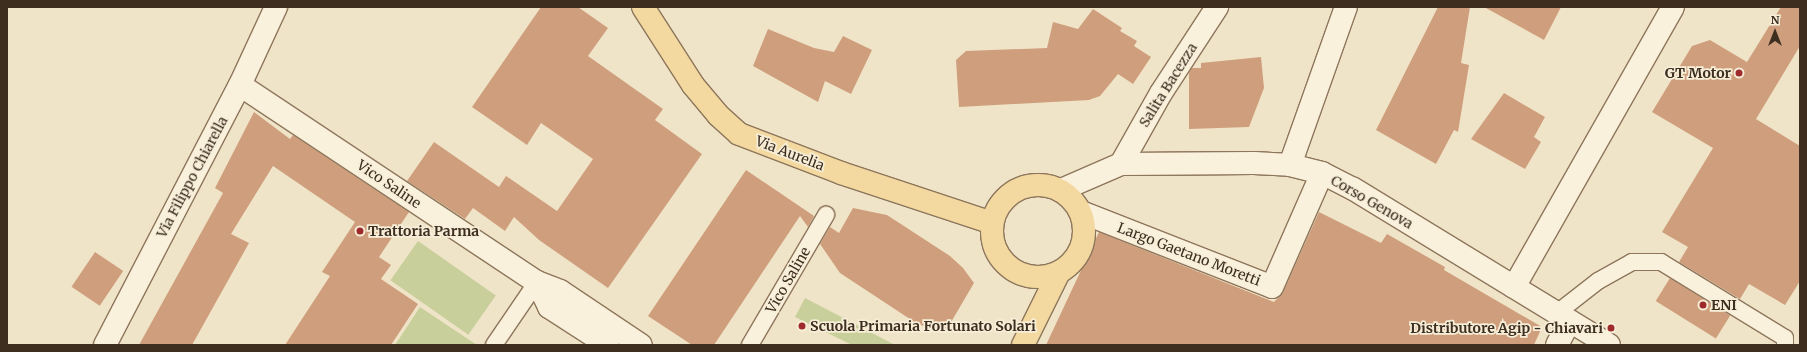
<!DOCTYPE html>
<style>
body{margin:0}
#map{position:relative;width:1807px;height:352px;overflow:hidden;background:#f0e4c8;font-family:Merriweather,serif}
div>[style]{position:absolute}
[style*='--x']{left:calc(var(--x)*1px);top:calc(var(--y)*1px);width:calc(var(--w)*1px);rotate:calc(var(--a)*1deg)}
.green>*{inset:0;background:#c9cf9b;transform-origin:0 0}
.building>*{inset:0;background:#cf9f7d;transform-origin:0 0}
.roads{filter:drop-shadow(1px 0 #8d765c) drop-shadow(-1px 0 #8d765c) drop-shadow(0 1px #8d765c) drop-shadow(0 -1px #8d765c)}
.service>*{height:16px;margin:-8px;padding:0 8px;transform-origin:8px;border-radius:8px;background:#faf1dc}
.minor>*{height:22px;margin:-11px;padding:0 11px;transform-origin:11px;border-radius:11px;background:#faf1dc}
.secondary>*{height:22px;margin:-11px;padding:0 11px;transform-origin:11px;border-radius:11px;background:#faf1dc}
.primary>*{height:22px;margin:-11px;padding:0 11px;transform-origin:11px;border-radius:11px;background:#f3d9a0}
.primary>.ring{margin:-11px;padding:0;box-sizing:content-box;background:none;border:22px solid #f3d9a0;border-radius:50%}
.dots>*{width:11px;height:11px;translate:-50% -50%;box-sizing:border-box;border:2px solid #f7eed8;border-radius:50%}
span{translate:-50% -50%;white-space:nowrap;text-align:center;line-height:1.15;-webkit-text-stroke:3.5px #f7eed8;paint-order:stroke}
.poi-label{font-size:14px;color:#3d2e20;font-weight:700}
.right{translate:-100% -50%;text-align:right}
.left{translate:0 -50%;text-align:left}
.street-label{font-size:14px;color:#3d2e20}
.frame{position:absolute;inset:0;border:8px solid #3d2e20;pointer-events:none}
.north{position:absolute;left:1755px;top:12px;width:40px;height:40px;-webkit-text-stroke:3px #f7eed8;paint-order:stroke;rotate:0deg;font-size:11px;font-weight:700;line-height:16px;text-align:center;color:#3d2e20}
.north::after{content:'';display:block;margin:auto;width:14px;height:18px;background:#3d2e20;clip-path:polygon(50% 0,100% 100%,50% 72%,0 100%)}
</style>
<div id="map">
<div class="green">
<div style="left:418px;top:241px;width:95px;height:48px;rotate:35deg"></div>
<div style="clip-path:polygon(805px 298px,895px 345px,852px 345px,795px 317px)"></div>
<div style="clip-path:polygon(420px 307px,477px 345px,395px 345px)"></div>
</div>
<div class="building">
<div style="clip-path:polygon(541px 7px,578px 7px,608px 28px,588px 56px,663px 109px,655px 120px,702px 154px,608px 288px,539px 240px,514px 217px,505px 231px,473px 208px,465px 219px,407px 181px,434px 142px,499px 187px,506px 176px,557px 211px,593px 159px,541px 123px,527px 145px,472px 107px)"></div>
<div style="clip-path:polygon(1438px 7px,1470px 7px,1461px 63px,1469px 65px,1458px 132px,1454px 130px,1436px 164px,1376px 130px)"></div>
<div style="clip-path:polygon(1484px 7px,1561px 7px,1544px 40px)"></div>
<div style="clip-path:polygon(1781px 7px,1800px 7px,1800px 46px,1756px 119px,1800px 146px,1800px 281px,1785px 305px,1749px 284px,1740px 299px,1679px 262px,1688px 247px,1662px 232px,1713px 148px,1652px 112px,1692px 46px,1710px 40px,1747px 62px)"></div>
<div style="clip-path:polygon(1093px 9px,1122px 28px,1120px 31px,1137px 41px,1134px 46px,1151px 57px,1133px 84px,1118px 74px,1100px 96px,1089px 100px,959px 107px,956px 60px,966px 51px,1047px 48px,1053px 22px,1078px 29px)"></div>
<div style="clip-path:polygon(768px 29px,814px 48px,834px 52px,843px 36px,872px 50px,851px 94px,825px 81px,818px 102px,753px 66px)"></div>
<div style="clip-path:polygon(1261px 57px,1264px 88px,1249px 127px,1189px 129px,1189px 73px,1192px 68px,1201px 68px,1201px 63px)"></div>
<div style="clip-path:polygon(1504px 93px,1545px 117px,1534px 137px,1541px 142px,1525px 169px,1471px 139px)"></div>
<div style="clip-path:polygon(254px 112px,290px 139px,293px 135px,409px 212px,379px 257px,391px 265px,381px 279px,418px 304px,391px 345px,285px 345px,330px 276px,322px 272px,355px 222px,273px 166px,231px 234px,249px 243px,192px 345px,139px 345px,223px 193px,215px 188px)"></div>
<div style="clip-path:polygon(746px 170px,814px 216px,808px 227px,800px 216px,714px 345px,692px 345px,648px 316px)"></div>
<div style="clip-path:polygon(853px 208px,887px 215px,950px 256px,963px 268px,974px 283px,947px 329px,919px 325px,840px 273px,820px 244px,830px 227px,839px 233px)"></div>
<div style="clip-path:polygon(1319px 212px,1381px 243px,1387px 234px,1445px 267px,1444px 270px,1542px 327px,1534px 345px,1046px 345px,1099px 232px,1274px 302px,1283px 292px)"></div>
<div style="left:95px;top:252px;width:34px;height:42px;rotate:34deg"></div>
<div style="left:1670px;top:278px;width:71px;height:27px;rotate:32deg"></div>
</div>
<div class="roads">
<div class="service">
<div style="--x:1557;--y:313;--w:52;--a:-38"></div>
<div style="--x:1598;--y:281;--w:39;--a:-29"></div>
<div style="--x:1632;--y:262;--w:29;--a:0"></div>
<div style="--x:1661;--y:262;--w:145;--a:31.5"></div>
<div style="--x:1785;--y:338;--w:7;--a:90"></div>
<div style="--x:494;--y:345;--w:76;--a:-55.7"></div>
<div style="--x:750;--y:345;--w:151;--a:-59.7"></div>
</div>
<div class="minor">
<div style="--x:240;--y:85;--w:356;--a:33.6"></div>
<div style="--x:537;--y:282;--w:25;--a:21"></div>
<div style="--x:560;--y:291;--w:97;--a:33.7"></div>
<div style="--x:1121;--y:164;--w:81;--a:-60.6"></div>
<div style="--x:1161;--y:93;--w:103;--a:-56.9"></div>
<div style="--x:1290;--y:165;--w:168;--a:-70.5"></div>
<div style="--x:1081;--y:212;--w:205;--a:21.4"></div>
<div style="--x:1272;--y:287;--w:124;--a:-66.3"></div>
<div style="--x:537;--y:282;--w:28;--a:64"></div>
<div style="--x:549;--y:307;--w:70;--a:32.8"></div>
<div style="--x:1514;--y:287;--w:322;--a:-60.4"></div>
<div style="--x:105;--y:345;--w:293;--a:-62.6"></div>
<div style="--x:240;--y:85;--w:86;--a:-65.2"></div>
<div style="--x:1557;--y:345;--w:27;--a:-62"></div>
</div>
<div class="secondary">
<div style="--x:1061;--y:190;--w:65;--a:-23.4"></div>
<div style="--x:1121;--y:164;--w:133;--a:-0.4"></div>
<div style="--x:1254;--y:163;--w:36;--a:3"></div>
<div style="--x:1290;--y:165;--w:33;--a:14"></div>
<div style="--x:1322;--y:173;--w:34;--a:27"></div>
<div style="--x:1352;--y:188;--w:301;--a:31.4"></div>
</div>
<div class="primary">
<div style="--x:643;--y:7;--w:93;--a:57.3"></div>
<div style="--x:693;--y:85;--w:39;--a:50"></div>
<div style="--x:718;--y:115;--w:28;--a:42"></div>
<div style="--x:739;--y:134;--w:109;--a:20.9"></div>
<div style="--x:841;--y:173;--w:159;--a:18.3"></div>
<div class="ring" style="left:992px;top:185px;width:70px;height:70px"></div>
<div style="--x:1023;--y:345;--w:81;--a:-63.7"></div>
</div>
</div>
<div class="dots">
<div style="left:1739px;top:73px;background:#9e2a2b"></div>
<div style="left:360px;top:231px;background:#9e2a2b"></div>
<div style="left:1703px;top:305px;background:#9e2a2b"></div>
<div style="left:802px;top:326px;background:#9e2a2b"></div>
<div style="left:1611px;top:328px;background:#9e2a2b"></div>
</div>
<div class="poi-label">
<span class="right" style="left:1731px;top:73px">GT Motor</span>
<span class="left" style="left:368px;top:231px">Trattoria Parma</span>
<span class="left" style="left:1711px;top:305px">ENI</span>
<span class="left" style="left:810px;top:326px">Scuola Primaria Fortunato Solari</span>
<span class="right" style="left:1603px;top:328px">Distributore Agip - Chiavari</span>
</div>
<div class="street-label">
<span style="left:1168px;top:85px;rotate:-58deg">Salita Bacezza</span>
<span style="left:790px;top:153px;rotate:21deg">Via Aurelia</span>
<span style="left:192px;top:177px;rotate:-62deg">Via Filippo Chiarella</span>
<span style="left:389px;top:184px;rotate:34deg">Vico Saline</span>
<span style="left:1372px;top:202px;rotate:30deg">Corso Genova</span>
<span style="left:1189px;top:254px;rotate:21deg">Largo Gaetano Moretti</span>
<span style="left:788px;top:280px;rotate:-60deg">Vico Saline</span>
</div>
<div class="frame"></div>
<div class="north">N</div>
</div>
